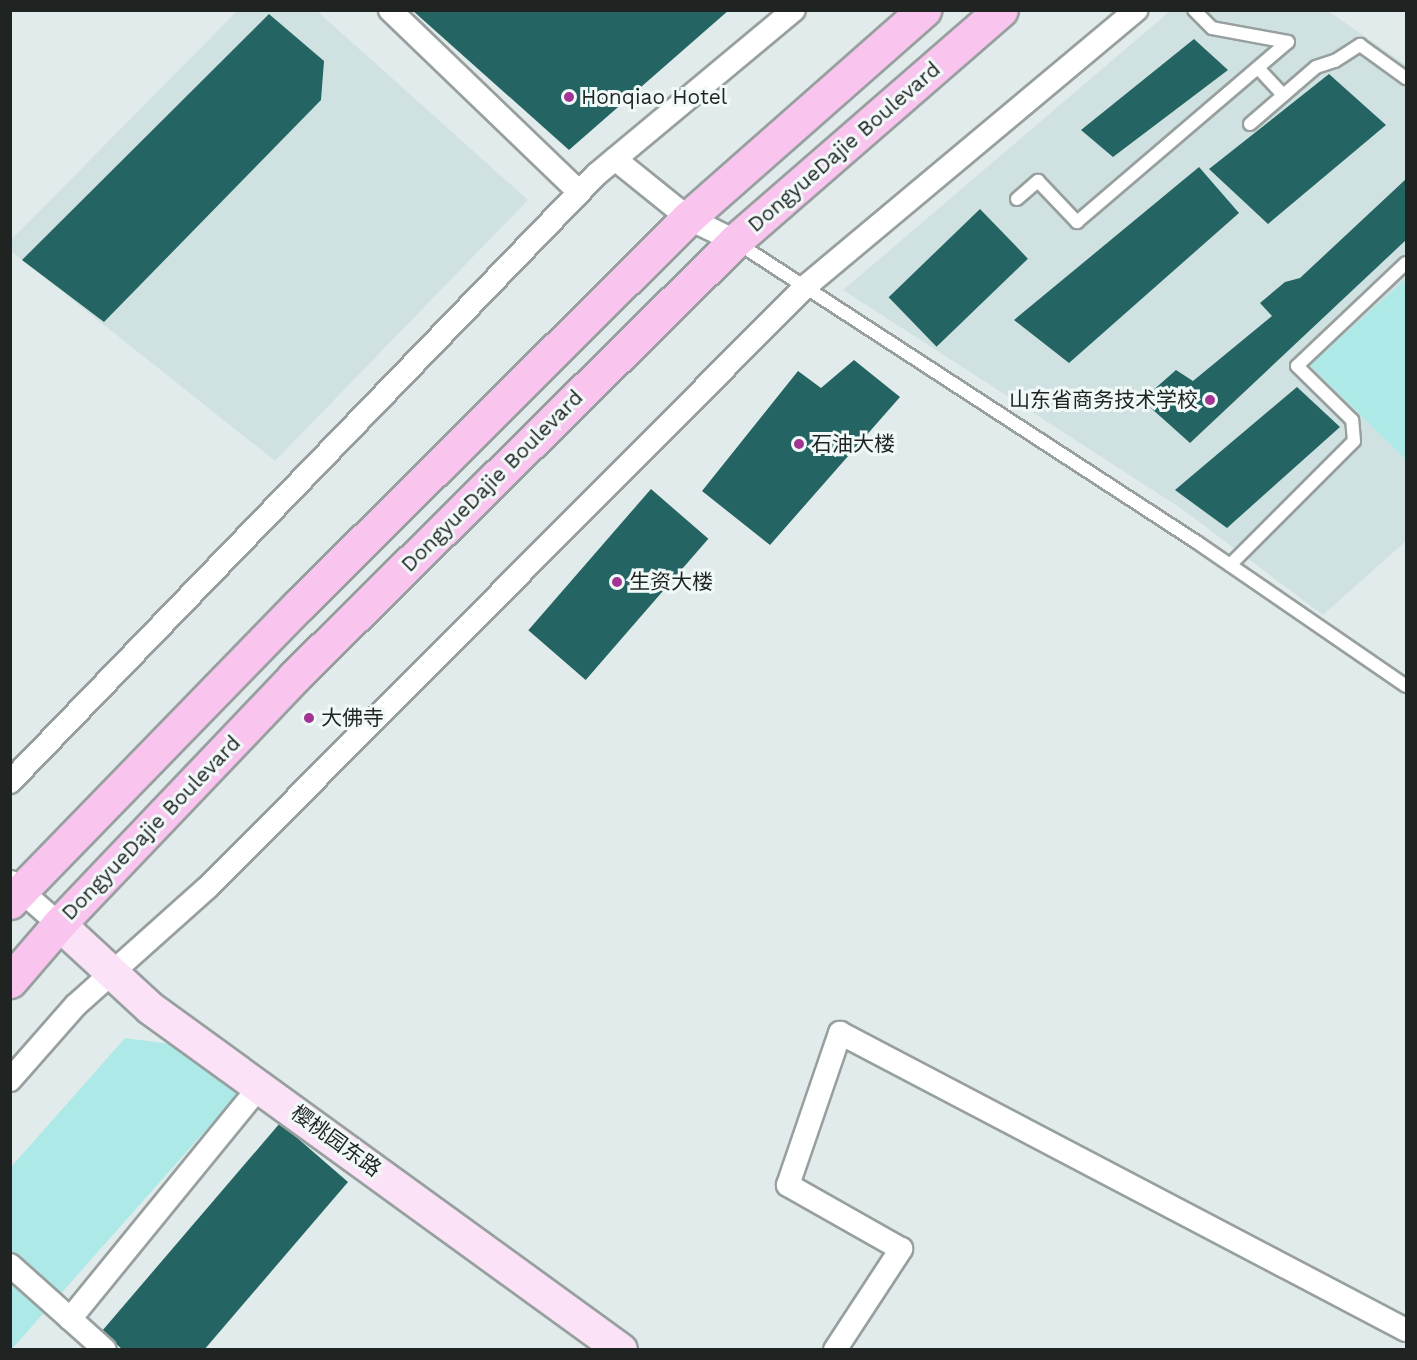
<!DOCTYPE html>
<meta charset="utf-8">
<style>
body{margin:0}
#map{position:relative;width:1417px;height:1360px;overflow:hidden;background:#e2ebeb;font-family:"Work Sans","Noto Sans SC",sans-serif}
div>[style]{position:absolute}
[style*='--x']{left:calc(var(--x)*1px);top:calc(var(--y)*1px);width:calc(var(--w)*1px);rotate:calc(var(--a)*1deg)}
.built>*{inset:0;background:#cfe2e1}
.green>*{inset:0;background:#adeae7}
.building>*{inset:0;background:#246563;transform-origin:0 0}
.roads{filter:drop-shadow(2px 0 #97a09f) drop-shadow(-2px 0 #97a09f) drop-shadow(0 2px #97a09f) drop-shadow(0 -2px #97a09f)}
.lane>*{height:12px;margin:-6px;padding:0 6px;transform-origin:6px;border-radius:6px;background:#fff}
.street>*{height:22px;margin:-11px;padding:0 11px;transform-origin:11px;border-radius:11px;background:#fff}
.secondary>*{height:32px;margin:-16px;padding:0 16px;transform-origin:16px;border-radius:16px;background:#fce2f7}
.primary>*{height:33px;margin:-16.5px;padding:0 16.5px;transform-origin:16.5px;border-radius:16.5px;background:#f9c5ef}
.dots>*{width:16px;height:16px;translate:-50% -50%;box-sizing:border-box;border:3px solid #f0f9f8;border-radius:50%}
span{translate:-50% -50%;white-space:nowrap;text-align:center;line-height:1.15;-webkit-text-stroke:6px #f0f9f8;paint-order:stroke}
.poi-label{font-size:21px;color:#1f2322}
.left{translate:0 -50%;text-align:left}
.right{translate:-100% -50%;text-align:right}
.street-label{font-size:21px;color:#1f2322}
.frame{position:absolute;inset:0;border:12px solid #1f2322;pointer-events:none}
</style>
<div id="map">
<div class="built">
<div style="clip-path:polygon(237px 11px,317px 11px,528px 200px,275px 461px,11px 251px,10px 241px)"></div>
<div style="clip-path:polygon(1170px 11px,1328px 11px,1406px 65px,1406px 541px,1323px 615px,1182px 509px,843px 290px)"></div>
</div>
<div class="green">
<div style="clip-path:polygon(1406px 279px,1406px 460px,1310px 365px)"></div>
<div style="clip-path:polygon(125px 1038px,193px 1047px,244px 1087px,11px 1350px,11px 1167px)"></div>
</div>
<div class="building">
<div style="clip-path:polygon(412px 10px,729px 10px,569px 150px)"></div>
<div style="clip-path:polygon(269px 14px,324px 61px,321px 100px,104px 322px,22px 260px)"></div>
<div style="clip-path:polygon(1194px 39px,1228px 70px,1113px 157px,1081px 130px)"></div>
<div style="clip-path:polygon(1329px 74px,1386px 125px,1268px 224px,1209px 169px)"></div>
<div style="clip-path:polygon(1199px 167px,1239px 213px,1069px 363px,1014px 320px)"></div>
<div style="clip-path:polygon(1406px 179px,1406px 240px,1190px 443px,1142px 400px,1176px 370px,1193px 381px,1272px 316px,1260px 303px,1285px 282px,1300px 278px)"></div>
<div style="left:980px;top:209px;width:69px;height:127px;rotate:46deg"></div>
<div style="clip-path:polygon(854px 360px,900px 397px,770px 545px,702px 491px,798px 371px,821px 388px)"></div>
<div style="clip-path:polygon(1297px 387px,1340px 427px,1227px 528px,1175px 490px)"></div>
<div style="left:651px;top:489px;width:76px;height:187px;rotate:41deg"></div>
<div style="clip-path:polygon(280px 1123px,348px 1182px,204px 1350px,123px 1350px,102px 1331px)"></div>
</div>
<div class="roads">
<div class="lane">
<div style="--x:1258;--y:68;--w:37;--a:47"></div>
<div style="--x:1250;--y:124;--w:87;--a:-40.8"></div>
<div style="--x:1316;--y:67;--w:20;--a:-18"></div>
<div style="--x:1335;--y:61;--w:30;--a:-33"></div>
<div style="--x:1360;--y:45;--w:57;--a:35.7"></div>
<div style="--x:1017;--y:199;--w:28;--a:-41"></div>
<div style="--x:1038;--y:181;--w:57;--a:46.4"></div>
<div style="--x:1077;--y:222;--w:277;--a:-40.5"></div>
<div style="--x:1288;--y:42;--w:77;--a:-169.6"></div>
<div style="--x:1212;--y:28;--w:25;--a:-135"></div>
<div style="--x:736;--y:242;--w:551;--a:33.08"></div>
<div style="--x:1198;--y:543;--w:252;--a:34.5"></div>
<div style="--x:1230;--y:565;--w:175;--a:-45"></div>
<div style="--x:1354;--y:441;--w:21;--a:-95"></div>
<div style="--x:1352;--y:420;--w:77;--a:-135.5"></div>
<div style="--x:1297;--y:366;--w:150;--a:-43.4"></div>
</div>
<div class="street">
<div style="--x:390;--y:10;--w:262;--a:43.9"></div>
<div style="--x:615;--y:159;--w:94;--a:38.9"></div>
<div style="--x:688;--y:218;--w:52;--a:26.1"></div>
<div style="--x:10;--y:782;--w:845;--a:-46.01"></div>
<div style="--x:597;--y:174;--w:256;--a:-39.8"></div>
<div style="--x:11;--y:882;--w:64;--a:41.2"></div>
<div style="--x:10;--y:1080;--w:100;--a:-48.7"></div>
<div style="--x:76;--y:1005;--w:177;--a:-41.8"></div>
<div style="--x:208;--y:887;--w:846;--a:-45.14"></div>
<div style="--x:805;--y:287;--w:432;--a:-39.9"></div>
<div style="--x:10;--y:1265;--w:127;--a:41.8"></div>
<div style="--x:70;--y:1319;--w:301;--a:-50.8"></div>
<div style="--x:835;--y:1350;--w:121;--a:-56.8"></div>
<div style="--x:901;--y:1249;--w:130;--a:-150.5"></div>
<div style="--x:788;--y:1185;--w:161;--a:-71.1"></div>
<div style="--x:840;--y:1033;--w:639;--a:27.69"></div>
</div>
<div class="secondary">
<div style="--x:59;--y:924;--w:124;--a:42.7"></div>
<div style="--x:150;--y:1008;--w:582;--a:35.98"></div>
</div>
<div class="primary">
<div style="--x:10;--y:902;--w:414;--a:-45.8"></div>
<div style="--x:299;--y:605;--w:549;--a:-44.85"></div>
<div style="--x:688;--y:218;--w:315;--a:-41.4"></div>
<div style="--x:10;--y:981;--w:75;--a:-49.3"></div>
<div style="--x:59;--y:924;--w:341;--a:-46.4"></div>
<div style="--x:294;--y:677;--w:620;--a:-44.67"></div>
<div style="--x:735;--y:241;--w:352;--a:-41"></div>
</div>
</div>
<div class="dots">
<div style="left:569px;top:97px;background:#a23493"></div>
<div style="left:1210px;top:400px;background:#a23493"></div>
<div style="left:799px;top:444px;background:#a23493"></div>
<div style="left:617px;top:582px;background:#a23493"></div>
<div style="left:309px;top:718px;background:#a23493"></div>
</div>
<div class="poi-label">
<span class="left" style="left:581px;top:97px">Honqiao Hotel</span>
<span class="right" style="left:1198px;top:400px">山东省商务技术学校</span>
<span class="left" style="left:811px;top:444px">石油大楼</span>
<span class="left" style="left:629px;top:582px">生资大楼</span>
<span class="left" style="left:321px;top:718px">大佛寺</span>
</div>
<div class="street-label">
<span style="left:844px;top:147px;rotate:-41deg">DongyueDajie Boulevard</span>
<span style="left:492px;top:481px;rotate:-45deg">DongyueDajie Boulevard</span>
<span style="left:151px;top:828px;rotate:-46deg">DongyueDajie Boulevard</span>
<span style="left:336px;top:1141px;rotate:36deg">樱桃园东路</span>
</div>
<div class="frame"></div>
</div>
